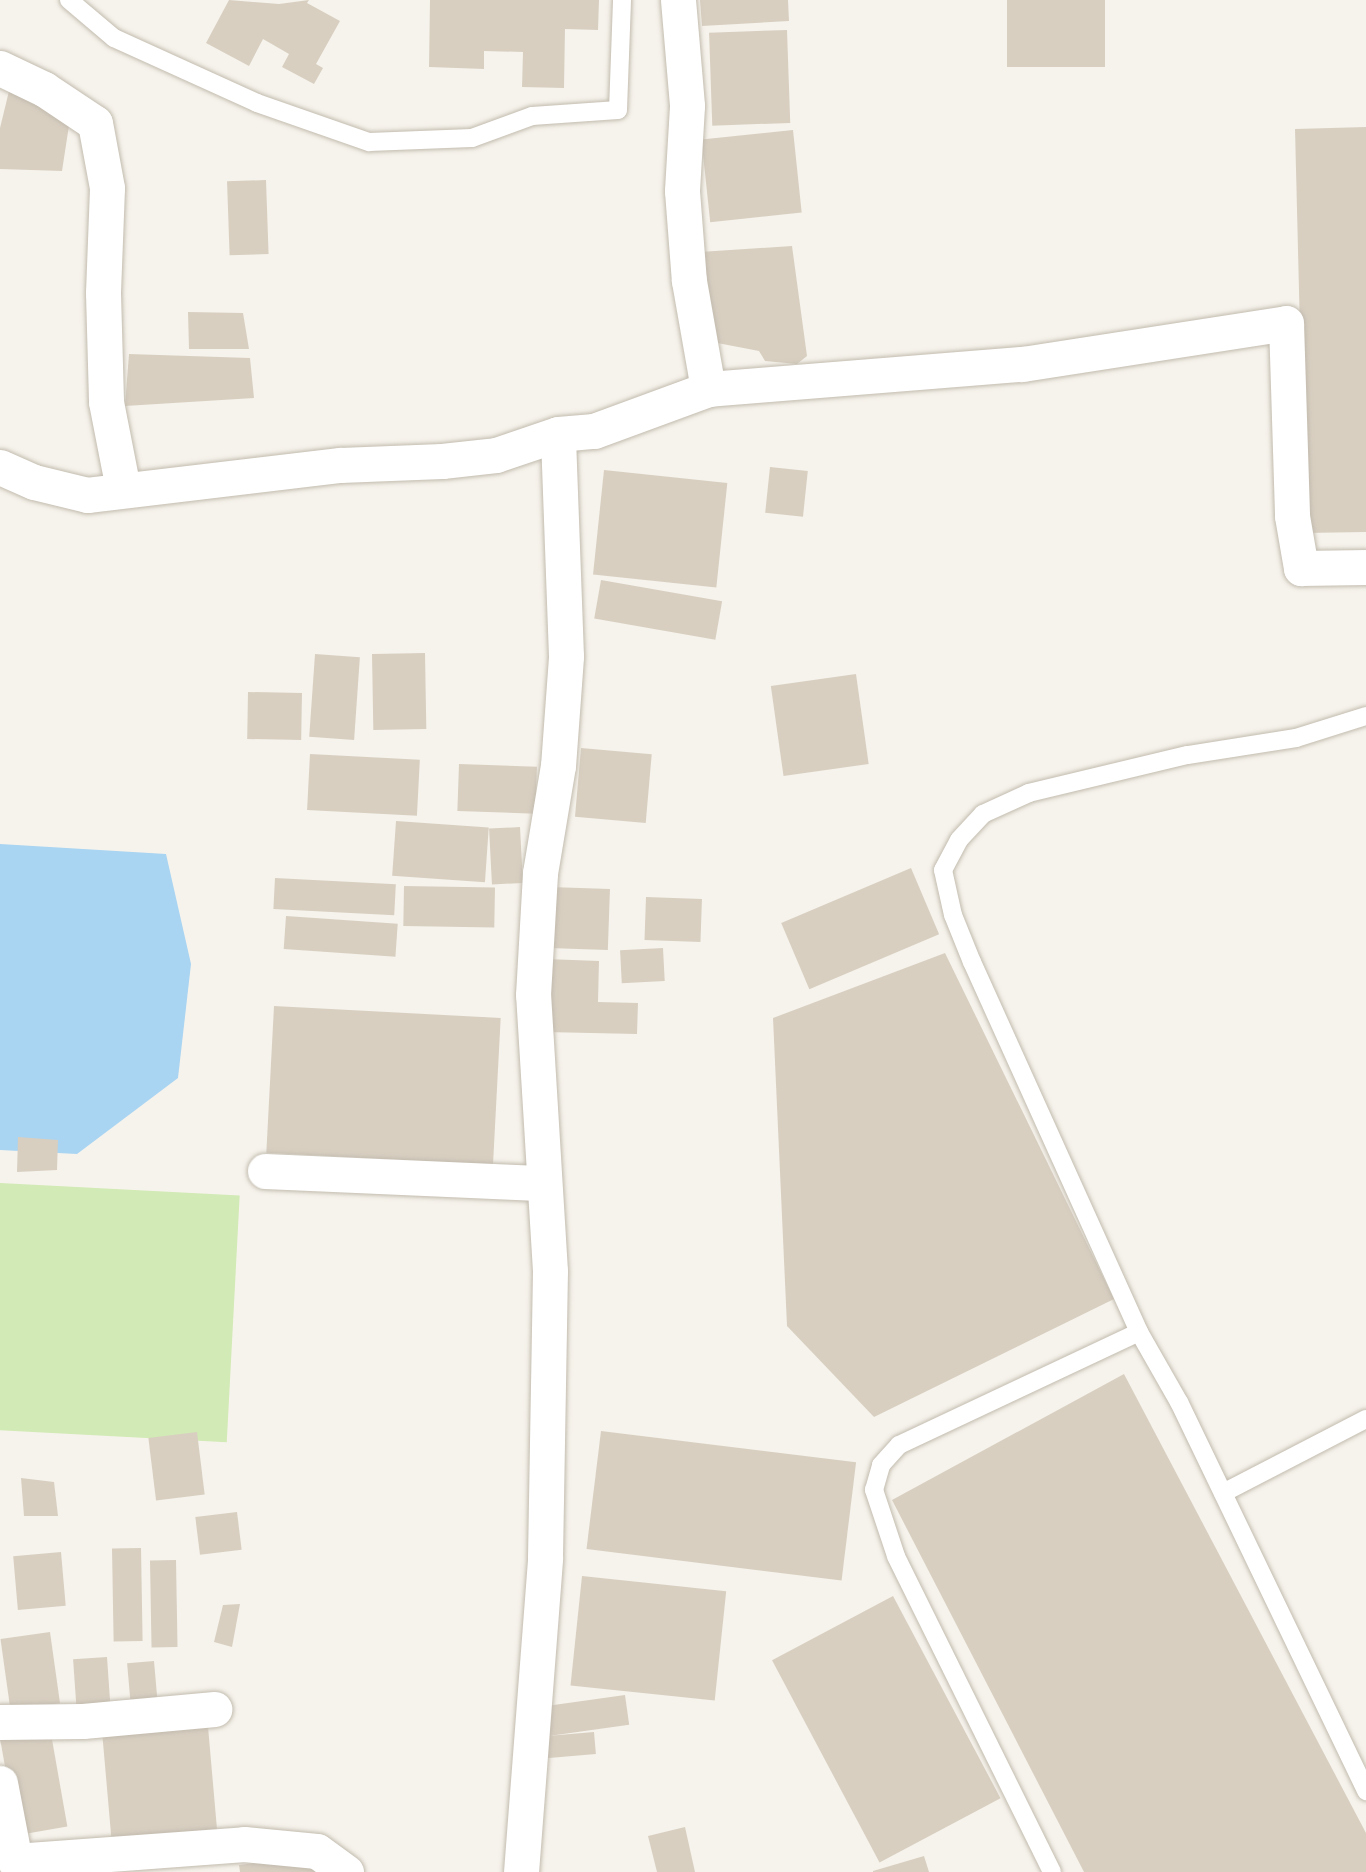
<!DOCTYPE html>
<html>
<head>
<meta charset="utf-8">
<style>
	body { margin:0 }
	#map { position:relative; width:1366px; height:1872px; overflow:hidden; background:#f6f3ec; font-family:Inter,sans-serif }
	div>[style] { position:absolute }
	.green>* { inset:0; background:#d2eab5; transform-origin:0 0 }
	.water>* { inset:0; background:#a9d4f2 }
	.building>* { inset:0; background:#d8cfc1; transform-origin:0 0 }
	.roads { filter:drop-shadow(0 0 2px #c2bbae) drop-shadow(0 0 2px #c2bbae) }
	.lane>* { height:18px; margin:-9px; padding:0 9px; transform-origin:9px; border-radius:9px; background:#fff }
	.street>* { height:35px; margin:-17.5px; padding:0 17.5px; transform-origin:17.5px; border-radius:17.5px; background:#fff }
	span { translate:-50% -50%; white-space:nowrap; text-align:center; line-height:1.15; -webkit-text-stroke:9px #fff; paint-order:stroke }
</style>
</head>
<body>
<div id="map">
	<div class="green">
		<i style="left:0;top:1183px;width:240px;height:247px;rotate:3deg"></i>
	</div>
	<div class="water">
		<i style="clip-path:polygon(0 844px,166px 854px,191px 964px,178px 1078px,77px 1154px,0 1150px)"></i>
	</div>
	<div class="building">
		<i style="clip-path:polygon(229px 0,279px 4px,309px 0,307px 3px,340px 21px,316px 64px,323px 68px,314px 84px,282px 67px,289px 54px,263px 39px,249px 66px,206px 43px)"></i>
		<i style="clip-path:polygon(430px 0,599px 0,598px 30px,565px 29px,564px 88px,522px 87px,523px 52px,484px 51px,484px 69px,429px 67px)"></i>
		<i style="clip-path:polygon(700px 0,788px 0,789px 21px,702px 26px)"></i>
		<i style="left:1007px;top:0;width:98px;height:67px"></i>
		<i style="left:787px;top:30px;width:93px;height:78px;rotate:88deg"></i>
		<i style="clip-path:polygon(10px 87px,70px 119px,62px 171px,0 169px,0 128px)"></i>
		<i style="clip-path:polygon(1366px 127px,1366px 532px,1305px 533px,1295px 129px)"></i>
		<i style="left:793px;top:130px;width:83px;height:92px;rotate:84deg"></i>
		<i style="left:266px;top:180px;width:74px;height:39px;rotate:88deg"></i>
		<i style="clip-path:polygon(792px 246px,807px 356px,797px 364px,765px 361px,759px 351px,707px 341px,700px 252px)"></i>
		<i style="clip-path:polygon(188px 312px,243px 313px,249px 349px,189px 349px)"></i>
		<i style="clip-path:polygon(129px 354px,250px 358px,254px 398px,125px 406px)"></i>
		<i style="left:770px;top:467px;width:38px;height:46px;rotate:6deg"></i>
		<i style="left:604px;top:470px;width:124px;height:105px;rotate:6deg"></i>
		<i style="left:601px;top:580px;width:123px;height:39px;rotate:10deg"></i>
		<i style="left:425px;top:653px;width:76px;height:53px;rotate:89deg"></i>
		<i style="left:315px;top:654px;width:45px;height:83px;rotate:4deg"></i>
		<i style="left:856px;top:674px;width:91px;height:86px;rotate:82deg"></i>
		<i style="left:248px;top:692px;width:54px;height:47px;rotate:1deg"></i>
		<i style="left:581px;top:748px;width:71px;height:69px;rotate:5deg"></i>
		<i style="left:310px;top:754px;width:110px;height:56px;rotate:3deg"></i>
		<i style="left:459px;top:764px;width:78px;height:47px;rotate:2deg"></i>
		<i style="left:396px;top:821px;width:93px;height:55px;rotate:4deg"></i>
		<i style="left:520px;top:827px;width:56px;height:31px;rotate:87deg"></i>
		<i style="left:911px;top:868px;width:72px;height:141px;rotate:67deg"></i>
		<i style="left:275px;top:878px;width:121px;height:31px;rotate:3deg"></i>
		<i style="left:404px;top:886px;width:91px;height:40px;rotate:1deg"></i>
		<i style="left:550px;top:887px;width:60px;height:61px;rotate:2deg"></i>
		<i style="left:646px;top:897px;width:56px;height:43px;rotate:2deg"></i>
		<i style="left:286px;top:916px;width:112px;height:33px;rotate:4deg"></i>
		<i style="left:663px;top:948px;width:33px;height:43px;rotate:87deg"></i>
		<i style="clip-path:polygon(945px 953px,1114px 1299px,874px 1417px,787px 1326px,773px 1018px)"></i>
		<i style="clip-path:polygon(546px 959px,599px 961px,598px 1002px,638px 1003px,637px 1034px,545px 1032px)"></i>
		<i style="left:274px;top:1006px;width:227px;height:147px;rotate:3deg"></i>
		<i style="clip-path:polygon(18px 1137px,58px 1140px,57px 1170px,17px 1172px)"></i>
		<i style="clip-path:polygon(1124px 1374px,1366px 1833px,1366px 1872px,1084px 1872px,892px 1500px)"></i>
		<i style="left:601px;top:1431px;width:257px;height:119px;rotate:7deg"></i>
		<i style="left:197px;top:1432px;width:63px;height:49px;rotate:83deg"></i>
		<i style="clip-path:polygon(21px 1478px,54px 1482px,58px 1516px,24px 1516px)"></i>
		<i style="left:237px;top:1512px;width:38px;height:42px;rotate:83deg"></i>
		<i style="left:141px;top:1548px;width:93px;height:29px;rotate:89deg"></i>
		<i style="left:61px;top:1552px;width:54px;height:48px;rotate:85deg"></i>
		<i style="left:176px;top:1560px;width:87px;height:26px;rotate:89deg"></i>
		<i style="left:582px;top:1576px;width:145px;height:110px;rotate:6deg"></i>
		<i style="left:893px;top:1596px;width:229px;height:137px;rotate:62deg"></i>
		<i style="clip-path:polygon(240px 1604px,232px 1647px,214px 1642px,223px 1605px)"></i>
		<i style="left:50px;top:1632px;width:72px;height:50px;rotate:82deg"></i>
		<i style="left:107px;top:1657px;width:49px;height:34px;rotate:86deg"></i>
		<i style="left:154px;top:1661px;width:46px;height:27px;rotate:85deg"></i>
		<i style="left:625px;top:1695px;width:30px;height:90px;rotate:82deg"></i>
		<i style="left:207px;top:1715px;width:125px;height:106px;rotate:85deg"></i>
		<i style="left:50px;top:1728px;width:100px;height:51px;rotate:80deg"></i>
		<i style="left:594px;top:1732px;width:22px;height:50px;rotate:85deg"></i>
		<i style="clip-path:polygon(685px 1827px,695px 1872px,657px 1872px,648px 1836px)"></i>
		<i style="clip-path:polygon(317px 1855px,319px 1872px,240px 1872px,239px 1865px)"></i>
		<i style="clip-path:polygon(924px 1856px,929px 1872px,873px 1872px,873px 1871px)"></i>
	</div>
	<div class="roads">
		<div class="lane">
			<i style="left:69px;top:0;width:59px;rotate:40.2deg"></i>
			<i style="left:114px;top:38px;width:157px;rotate:24.4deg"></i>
			<i style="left:257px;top:103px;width:119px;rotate:19.2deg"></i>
			<i style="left:369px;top:142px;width:103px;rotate:-2.2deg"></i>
			<i style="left:472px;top:138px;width:64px;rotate:-20.1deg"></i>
			<i style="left:532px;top:116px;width:86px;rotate:-4deg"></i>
			<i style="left:618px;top:110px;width:110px;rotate:-87.9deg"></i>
			<i style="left:1366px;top:716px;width:73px;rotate:162.6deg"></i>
			<i style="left:1296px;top:738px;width:110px;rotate:171.1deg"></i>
			<i style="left:1187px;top:755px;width:163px;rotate:166.5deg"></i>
			<i style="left:1029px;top:793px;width:51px;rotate:155.5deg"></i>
			<i style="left:983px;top:814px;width:35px;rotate:133deg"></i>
			<i style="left:959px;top:840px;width:34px;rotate:118deg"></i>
			<i style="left:943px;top:870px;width:46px;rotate:77.5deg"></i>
			<i style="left:953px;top:915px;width:51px;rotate:68deg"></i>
			<i style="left:972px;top:962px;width:406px;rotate:65.7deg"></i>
			<i style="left:1139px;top:1332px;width:81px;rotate:60.3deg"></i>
			<i style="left:1179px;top:1402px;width:432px;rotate:64.3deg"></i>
			<i style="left:1223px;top:1493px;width:161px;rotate:-27.4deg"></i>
			<i style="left:1052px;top:1872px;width:352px;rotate:-116.3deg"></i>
			<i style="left:896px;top:1556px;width:70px;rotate:-108.4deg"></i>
			<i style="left:874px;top:1490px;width:26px;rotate:-74deg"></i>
			<i style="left:881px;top:1465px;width:27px;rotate:-48deg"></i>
			<i style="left:899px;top:1445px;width:265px;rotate:-25.2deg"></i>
		</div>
		<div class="street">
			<i style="left:678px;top:0;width:106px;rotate:85.1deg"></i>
			<i style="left:687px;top:106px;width:85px;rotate:93.4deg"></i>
			<i style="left:682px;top:191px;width:90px;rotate:85.6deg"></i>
			<i style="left:689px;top:281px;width:110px;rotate:80deg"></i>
			<i style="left:708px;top:389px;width:315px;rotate:-4.6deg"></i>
			<i style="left:1022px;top:364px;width:267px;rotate:-8.8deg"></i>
			<i style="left:1286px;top:323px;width:193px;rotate:88.2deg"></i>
			<i style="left:1292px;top:516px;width:53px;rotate:80.2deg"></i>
			<i style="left:1301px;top:568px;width:65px;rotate:-0.9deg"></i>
			<i style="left:0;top:68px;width:49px;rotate:25.5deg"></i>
			<i style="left:44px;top:89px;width:61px;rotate:33.7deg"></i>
			<i style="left:95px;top:123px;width:66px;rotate:79.5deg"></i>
			<i style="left:107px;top:188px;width:105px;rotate:92.2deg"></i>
			<i style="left:103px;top:293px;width:109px;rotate:88.4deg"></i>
			<i style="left:106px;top:402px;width:89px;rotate:78.9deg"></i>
			<i style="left:0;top:467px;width:37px;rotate:24deg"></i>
			<i style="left:34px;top:482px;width:55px;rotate:13.8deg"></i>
			<i style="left:87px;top:495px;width:255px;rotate:-6.8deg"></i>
			<i style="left:340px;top:465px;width:102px;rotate:-2.2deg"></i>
			<i style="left:442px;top:461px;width:54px;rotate:-6.3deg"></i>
			<i style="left:496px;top:455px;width:65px;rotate:-18.7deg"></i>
			<i style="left:558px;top:434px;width:36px;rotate:-5deg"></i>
			<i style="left:594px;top:431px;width:121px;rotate:-20.2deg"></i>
			<i style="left:265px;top:1171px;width:279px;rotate:2.5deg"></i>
			<i style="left:0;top:1722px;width:83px;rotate:-0.7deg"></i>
			<i style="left:83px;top:1721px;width:132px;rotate:-5.2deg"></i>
			<i style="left:0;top:1783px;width:79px;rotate:79.1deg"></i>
			<i style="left:15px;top:1861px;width:230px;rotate:-4.2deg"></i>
			<i style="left:244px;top:1844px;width:73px;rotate:5.5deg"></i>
			<i style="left:317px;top:1851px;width:36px;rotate:36deg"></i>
			<i style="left:521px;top:1872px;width:316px;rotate:-85.6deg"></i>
			<i style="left:545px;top:1557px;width:286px;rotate:-89deg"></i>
			<i style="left:550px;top:1271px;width:277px;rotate:-93.5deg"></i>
			<i style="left:533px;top:995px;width:122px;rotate:-86.7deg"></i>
			<i style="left:540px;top:873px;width:109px;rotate:-80.5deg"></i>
			<i style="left:558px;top:766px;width:110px;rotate:-85.8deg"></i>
			<i style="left:566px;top:656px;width:222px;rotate:-92.1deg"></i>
		</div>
	</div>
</div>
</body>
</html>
